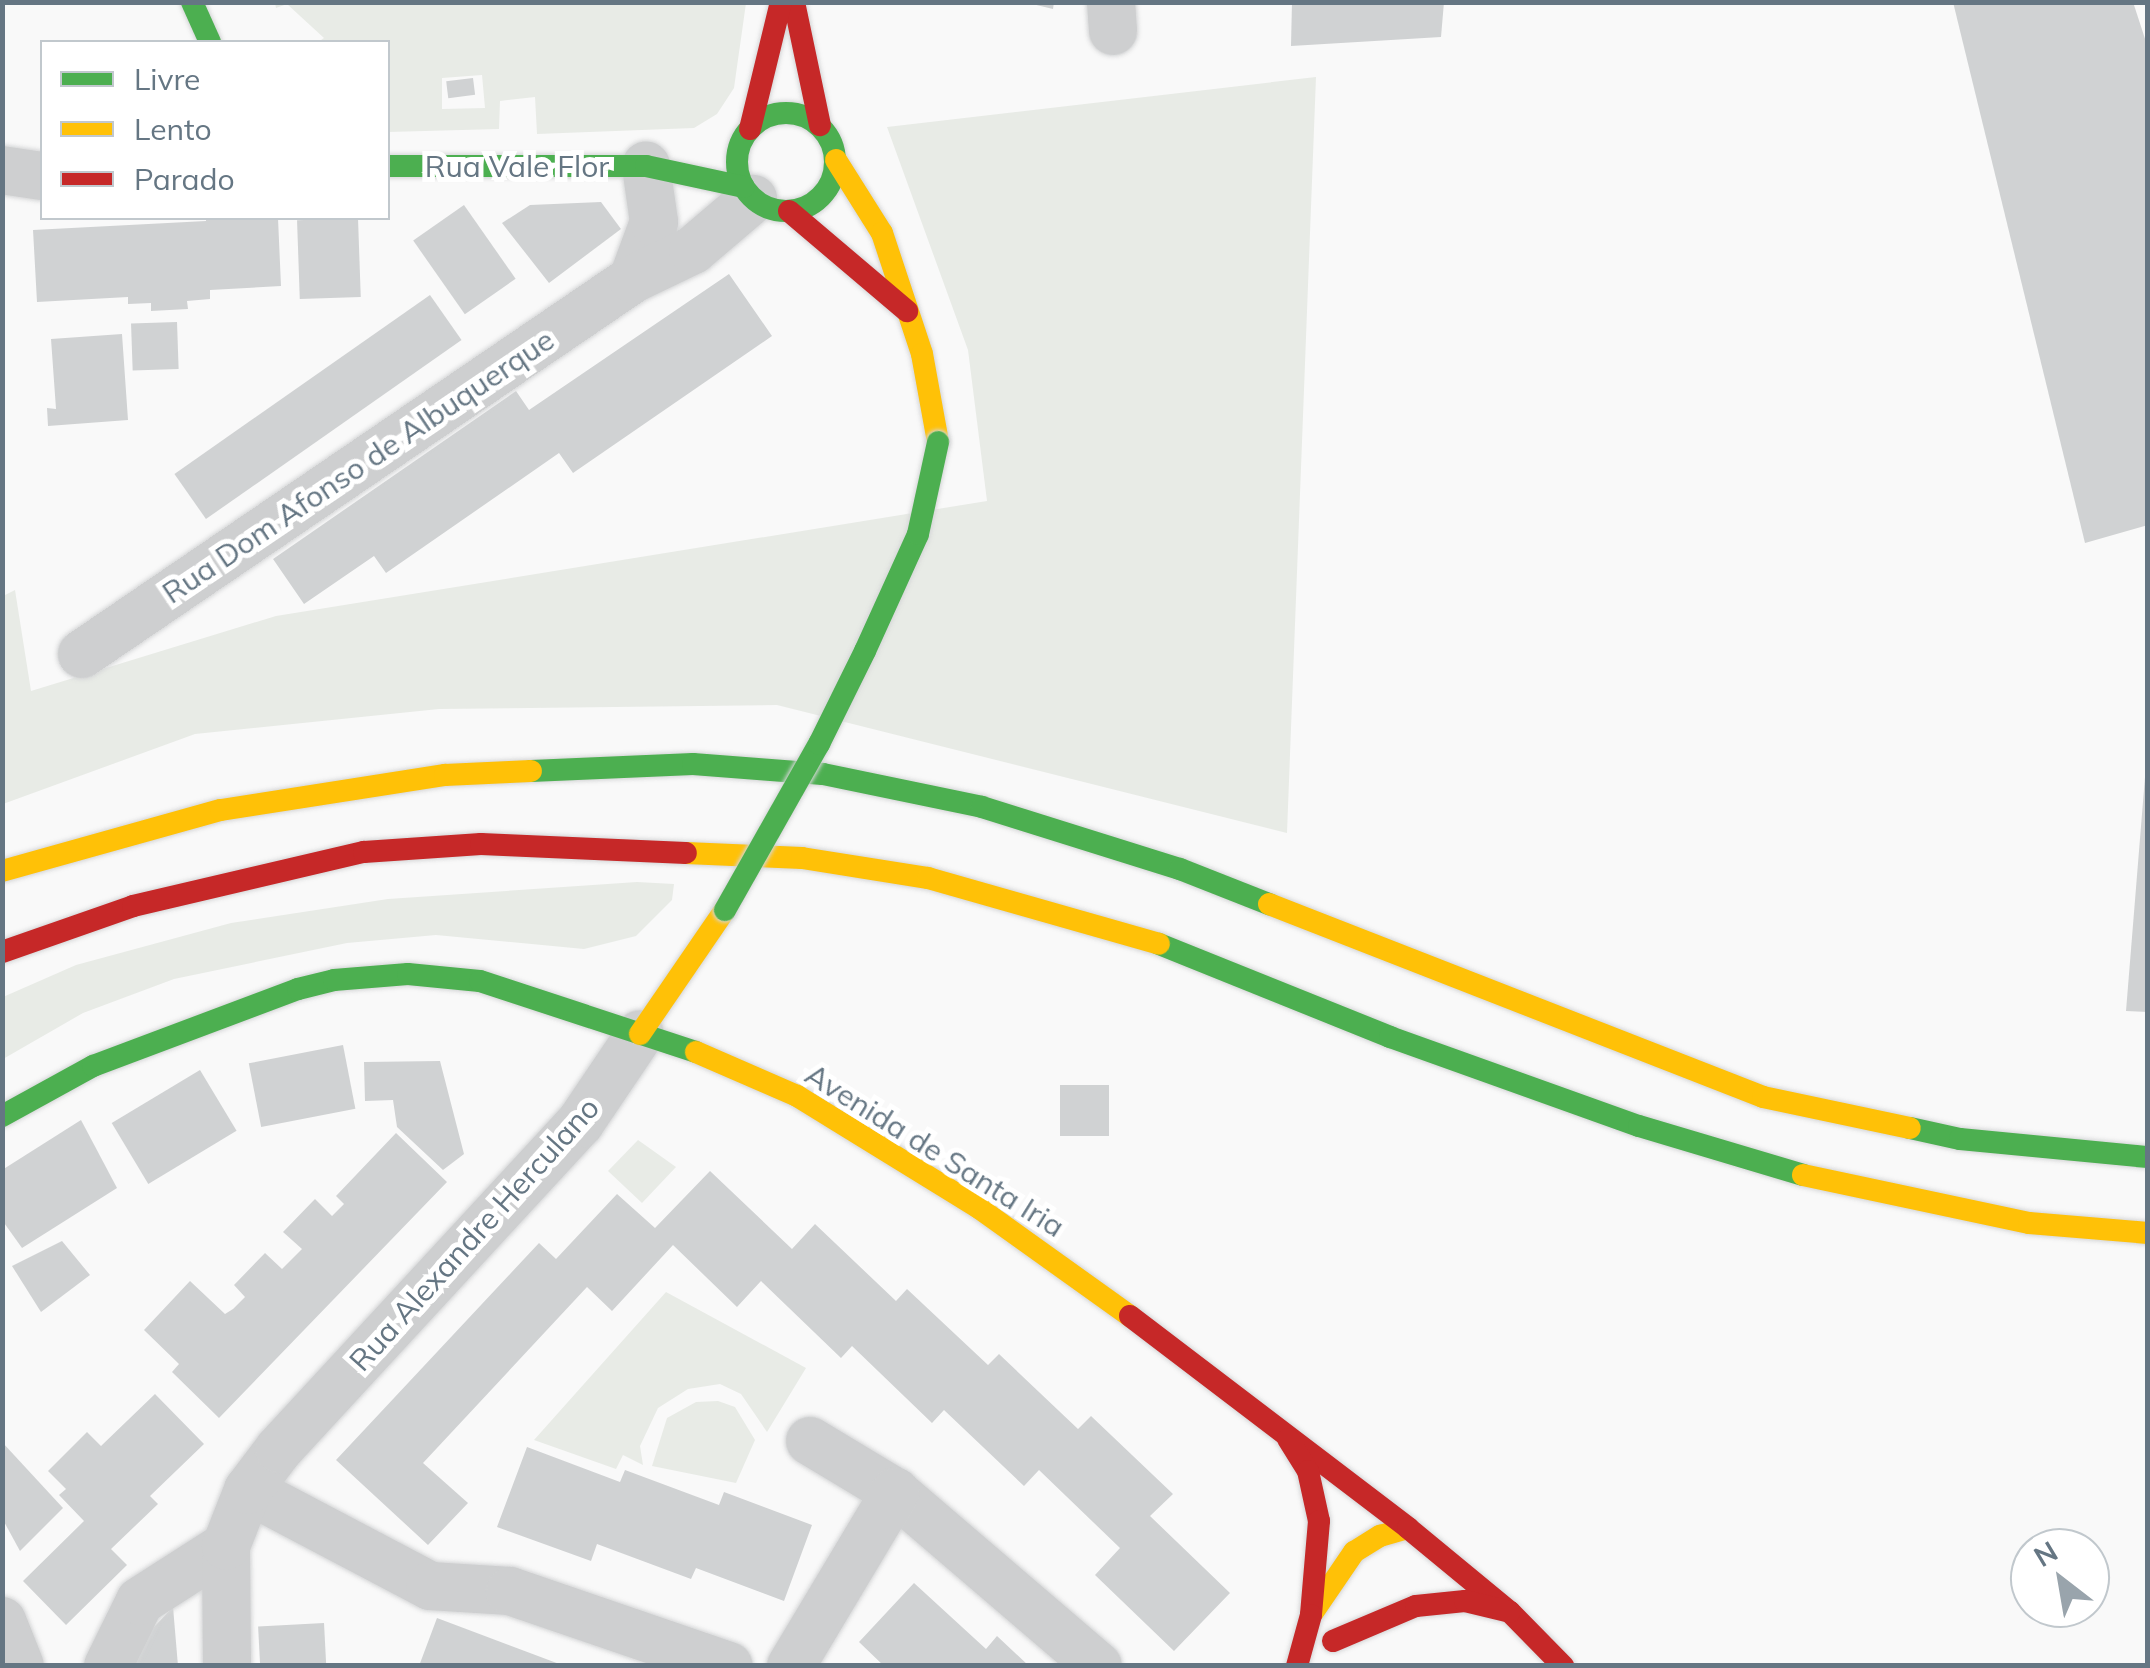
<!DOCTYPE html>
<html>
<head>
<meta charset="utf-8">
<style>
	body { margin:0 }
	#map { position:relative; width:2150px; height:1668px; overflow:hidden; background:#f9f9f9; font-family:Mulish,sans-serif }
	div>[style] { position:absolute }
	.green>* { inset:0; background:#e8ebe6 }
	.building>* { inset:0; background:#d0d2d3; transform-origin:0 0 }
	.roads { filter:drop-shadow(0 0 2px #d5d6d7) drop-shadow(0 0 2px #d5d6d7) }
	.street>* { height:48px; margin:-24px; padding:0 24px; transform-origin:24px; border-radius:24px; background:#cecfd0 }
	.fast>* { height:22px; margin:-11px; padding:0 11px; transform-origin:11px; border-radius:11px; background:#4caf50 }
	.fast>.ring { margin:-11px; padding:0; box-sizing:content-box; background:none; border:22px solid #4caf50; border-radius:50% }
	.slow>* { height:22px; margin:-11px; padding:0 11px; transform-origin:11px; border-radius:11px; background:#ffc107 }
	.jam>* { height:22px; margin:-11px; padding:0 11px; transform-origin:11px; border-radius:11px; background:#c62828 }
	.bridges { filter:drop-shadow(0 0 2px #d5d6d7) drop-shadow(0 0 2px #d5d6d7) }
	.fast-bridge>* { height:22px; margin:-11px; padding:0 11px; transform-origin:11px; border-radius:11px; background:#4caf50 }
	span { translate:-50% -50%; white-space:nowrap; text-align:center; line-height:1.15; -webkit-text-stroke:10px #fff; paint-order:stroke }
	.street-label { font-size:30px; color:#657683 }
	.frame { position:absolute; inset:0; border:5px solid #657683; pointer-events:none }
	.legend { position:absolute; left:40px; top:40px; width:350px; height:180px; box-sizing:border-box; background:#fff; border:2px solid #c1c8cd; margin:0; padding:12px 18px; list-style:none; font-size:30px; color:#657683 }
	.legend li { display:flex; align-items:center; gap:20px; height:50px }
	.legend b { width:50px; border:2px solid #c1c8cd }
	.north { position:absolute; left:2010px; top:1528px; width:100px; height:100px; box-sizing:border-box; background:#fff; border:2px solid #c1c8cd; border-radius:50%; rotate:329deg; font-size:28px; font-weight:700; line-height:40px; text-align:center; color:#657683 }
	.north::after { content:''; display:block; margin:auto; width:35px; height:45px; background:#99a4ac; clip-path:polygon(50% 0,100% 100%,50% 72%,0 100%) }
</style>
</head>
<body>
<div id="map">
	<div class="green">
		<i style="clip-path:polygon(evenodd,275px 3px,746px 3px,734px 88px,717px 114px,694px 128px,537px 134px,535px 97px,500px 101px,499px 129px,388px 132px,388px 42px,318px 42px,324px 38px,287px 4px,276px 8px,275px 3px,482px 75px,485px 108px,442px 109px,442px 78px,482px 75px)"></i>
		<i style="clip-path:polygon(1316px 77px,1287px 833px,777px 705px,439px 709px,195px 734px,3px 804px,3px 596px,15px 590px,31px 691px,276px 616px,987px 501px,968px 350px,887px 127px)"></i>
		<i style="clip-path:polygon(637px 882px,674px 884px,672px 900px,636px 936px,584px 949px,436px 935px,347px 943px,174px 979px,83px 1013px,3px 1059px,3px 997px,76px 965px,231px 923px,388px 899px)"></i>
		<i style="clip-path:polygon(638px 1140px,676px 1167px,642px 1203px,608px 1171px)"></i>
		<i style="clip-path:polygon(666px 1292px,806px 1368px,767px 1432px,741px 1394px,720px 1384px,688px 1389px,658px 1408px,640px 1446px,643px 1465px,623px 1455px,616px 1469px,534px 1440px)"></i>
		<i style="clip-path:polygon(718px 1401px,735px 1407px,755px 1440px,736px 1483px,652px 1466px,667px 1418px,696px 1402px)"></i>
	</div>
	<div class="building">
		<i style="clip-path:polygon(1024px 2px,1054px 2px,1053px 9px)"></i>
		<i style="clip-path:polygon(1292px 2px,1444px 2px,1441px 37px,1291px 46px)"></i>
		<i style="clip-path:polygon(1953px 2px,2133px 2px,2148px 48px,2148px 525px,2085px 543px)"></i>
		<i style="left:473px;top:78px;width:17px;height:27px;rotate:83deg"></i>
		<i style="clip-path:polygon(601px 202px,621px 229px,549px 283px,502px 223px,530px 205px)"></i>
		<i style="left:464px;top:205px;width:90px;height:62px;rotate:55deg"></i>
		<i style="clip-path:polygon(206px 218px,278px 218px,281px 286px,210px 290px,210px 299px,187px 301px,188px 309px,151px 311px,151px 303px,128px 304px,128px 297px,37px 302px,33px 230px,206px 221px)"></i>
		<i style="left:358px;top:218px;width:79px;height:61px;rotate:88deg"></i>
		<i style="clip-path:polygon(729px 274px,772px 336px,573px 473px,559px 453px,386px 573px,374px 556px,304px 604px,273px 559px,516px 391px,529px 410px)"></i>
		<i style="left:430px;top:295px;width:55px;height:312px;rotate:55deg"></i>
		<i style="left:177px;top:322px;width:47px;height:46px;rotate:88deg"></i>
		<i style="clip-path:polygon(122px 334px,128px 420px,48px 426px,47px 408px,56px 409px,51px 339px)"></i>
		<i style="clip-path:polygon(2145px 777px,2148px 777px,2148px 1012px,2126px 1011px)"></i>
		<i style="left:343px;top:1045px;width:65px;height:96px;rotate:79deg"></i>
		<i style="clip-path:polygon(440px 1061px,464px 1154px,443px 1170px,397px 1127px,393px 1100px,365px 1101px,364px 1062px)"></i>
		<i style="left:200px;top:1070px;width:71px;height:103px;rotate:59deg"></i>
		<i style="left:1060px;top:1085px;width:49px;height:51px"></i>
		<i style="clip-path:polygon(81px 1120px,117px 1188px,22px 1248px,2px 1220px,2px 1170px)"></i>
		<i style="clip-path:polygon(396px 1133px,447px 1182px,219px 1418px,172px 1372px,179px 1364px,144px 1330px,190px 1281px,225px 1314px,233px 1309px,245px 1297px,234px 1285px,265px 1253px,282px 1269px,302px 1249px,283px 1232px,315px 1199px,332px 1216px,344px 1204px,336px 1196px)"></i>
		<i style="clip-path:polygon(710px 1171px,792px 1249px,815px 1224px,896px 1301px,907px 1289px,988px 1365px,999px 1354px,1078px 1429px,1091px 1416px,1173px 1494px,1150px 1516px,1230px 1593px,1174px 1651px,1095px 1575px,1120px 1548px,1039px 1470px,1024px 1486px,944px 1410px,932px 1423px,852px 1346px,841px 1358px,761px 1281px,737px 1307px,673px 1245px,612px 1311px,587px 1287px,423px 1463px,468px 1503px,428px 1545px,336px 1460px,539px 1243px,556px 1259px,617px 1194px,655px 1228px)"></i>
		<i style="clip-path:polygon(62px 1241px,90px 1275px,41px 1312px,12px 1266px)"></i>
		<i style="clip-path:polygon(155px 1394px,204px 1444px,150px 1496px,158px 1504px,111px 1549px,127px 1565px,66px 1625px,23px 1581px,84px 1521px,59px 1495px,66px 1489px,48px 1471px,87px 1432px,101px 1446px)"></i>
		<i style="clip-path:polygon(2px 1442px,63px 1508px,20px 1551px,2px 1518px)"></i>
		<i style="clip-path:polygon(527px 1447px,620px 1482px,625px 1470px,719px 1505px,724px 1492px,812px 1525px,784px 1601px,696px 1568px,691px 1579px,597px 1544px,591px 1561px,497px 1527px)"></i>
		<i style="clip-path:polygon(914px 1583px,986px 1649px,997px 1636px,1029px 1666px,884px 1666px,859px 1642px)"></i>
		<i style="clip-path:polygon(173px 1607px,178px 1666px,117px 1666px)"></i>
		<i style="clip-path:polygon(437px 1618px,562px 1665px,561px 1666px,419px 1666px)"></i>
		<i style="left:324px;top:1623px;width:43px;height:66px;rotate:87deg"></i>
	</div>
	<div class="roads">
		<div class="street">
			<i style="left:1111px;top:2px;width:29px;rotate:86deg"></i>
			<i style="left:2px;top:170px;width:40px;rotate:8.5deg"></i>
			<i style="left:633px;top:279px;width:61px;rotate:-69.8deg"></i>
			<i style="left:654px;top:222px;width:57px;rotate:-98.1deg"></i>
			<i style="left:82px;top:654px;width:667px;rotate:-34.24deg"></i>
			<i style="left:633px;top:279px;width:67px;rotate:-25.8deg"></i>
			<i style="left:693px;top:250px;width:79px;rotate:-40.4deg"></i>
			<i style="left:810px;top:1441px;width:99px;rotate:31deg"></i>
			<i style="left:895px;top:1492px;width:267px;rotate:40.6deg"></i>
			<i style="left:248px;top:1490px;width:206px;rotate:27.8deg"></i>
			<i style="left:430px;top:1586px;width:80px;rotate:3.6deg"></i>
			<i style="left:510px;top:1591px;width:231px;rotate:18.9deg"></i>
			<i style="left:2px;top:1621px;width:48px;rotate:68.2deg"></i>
			<i style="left:108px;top:1666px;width:72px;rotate:-63.8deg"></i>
			<i style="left:140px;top:1601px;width:102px;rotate:-32.6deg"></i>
			<i style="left:227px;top:1666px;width:120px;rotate:-90.5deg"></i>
			<i style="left:226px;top:1546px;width:60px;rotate:-68.6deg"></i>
			<i style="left:248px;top:1490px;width:51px;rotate:-52.9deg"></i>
			<i style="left:279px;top:1449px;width:444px;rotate:-47.3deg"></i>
			<i style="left:580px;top:1123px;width:107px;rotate:-56deg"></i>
			<i style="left:791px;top:1666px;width:203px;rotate:-59.1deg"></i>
		</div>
		<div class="fast">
			<i style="left:192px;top:2px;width:44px;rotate:65.8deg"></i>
			<i class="ring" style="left:737px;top:113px;width:76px;height:76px"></i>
			<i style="left:388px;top:166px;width:258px"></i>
			<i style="left:646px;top:166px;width:100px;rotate:12.1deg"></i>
			<i style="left:531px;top:771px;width:162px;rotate:-2.5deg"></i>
			<i style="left:693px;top:764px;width:130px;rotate:4.4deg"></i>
			<i style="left:823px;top:774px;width:162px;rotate:11.7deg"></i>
			<i style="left:982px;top:807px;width:207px;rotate:17.4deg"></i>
			<i style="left:1180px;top:869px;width:96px;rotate:21.5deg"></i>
			<i style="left:1159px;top:944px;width:249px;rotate:21.9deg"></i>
			<i style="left:1390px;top:1037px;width:264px;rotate:19.7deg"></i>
			<i style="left:1639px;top:1126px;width:171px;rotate:16.6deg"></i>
			<i style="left:2px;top:1116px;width:104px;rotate:-28.8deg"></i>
			<i style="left:93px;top:1066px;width:219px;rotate:-20.6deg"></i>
			<i style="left:298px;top:989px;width:37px;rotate:-14deg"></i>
			<i style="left:334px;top:980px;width:74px;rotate:-4.6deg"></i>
			<i style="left:408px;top:974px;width:72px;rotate:5.6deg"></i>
			<i style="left:480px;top:981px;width:227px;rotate:18.2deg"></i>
			<i style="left:1910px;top:1128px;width:51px;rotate:12.4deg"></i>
			<i style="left:1960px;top:1139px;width:189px;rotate:5.5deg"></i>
		</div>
		<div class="slow">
			<i style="left:836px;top:160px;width:86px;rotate:57.8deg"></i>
			<i style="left:882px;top:233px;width:127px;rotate:71.7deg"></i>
			<i style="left:922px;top:354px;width:89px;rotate:79.7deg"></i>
			<i style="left:686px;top:853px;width:116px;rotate:2.5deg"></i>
			<i style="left:802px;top:858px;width:128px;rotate:9deg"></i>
			<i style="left:928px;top:878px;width:240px;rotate:15.9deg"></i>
			<i style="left:2px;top:871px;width:227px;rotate:-15.6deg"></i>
			<i style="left:221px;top:810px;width:227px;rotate:-8.9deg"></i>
			<i style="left:445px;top:775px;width:86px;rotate:-2.7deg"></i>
			<i style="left:1269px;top:904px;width:530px;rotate:21.34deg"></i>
			<i style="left:1763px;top:1097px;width:150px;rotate:11.9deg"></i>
			<i style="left:640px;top:1034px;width:150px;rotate:-55.6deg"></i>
			<i style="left:696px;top:1052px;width:110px;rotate:23.5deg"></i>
			<i style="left:797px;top:1096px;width:214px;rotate:31.6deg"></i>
			<i style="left:979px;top:1208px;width:186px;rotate:35.6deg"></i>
			<i style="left:1803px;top:1175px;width:231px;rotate:12deg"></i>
			<i style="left:2029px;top:1223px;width:119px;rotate:4.8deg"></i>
			<i style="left:1313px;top:1612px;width:73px;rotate:-55.7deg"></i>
			<i style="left:1354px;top:1552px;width:31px;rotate:-32deg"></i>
			<i style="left:1380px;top:1536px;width:29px;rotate:-16deg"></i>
		</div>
		<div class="jam">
			<i style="left:794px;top:2px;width:126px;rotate:78.1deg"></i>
			<i style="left:750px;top:129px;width:131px;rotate:-76.3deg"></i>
			<i style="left:789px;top:211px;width:155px;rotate:40.3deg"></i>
			<i style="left:2px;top:952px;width:139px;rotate:-19.3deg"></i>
			<i style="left:133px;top:906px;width:237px;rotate:-13.2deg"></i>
			<i style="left:364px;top:852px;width:117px;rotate:-3.9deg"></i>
			<i style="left:481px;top:844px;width:205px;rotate:2.5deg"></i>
			<i style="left:1130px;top:1316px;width:350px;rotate:37.3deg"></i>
			<i style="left:1408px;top:1528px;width:132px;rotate:39.5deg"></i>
			<i style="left:1510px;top:1612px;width:76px;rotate:45.5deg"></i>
			<i style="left:1288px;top:1439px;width:38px;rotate:58deg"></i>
			<i style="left:1308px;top:1471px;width:51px;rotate:77.6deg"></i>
			<i style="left:1319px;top:1521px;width:94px;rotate:94.9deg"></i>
			<i style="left:1311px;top:1615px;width:53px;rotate:105.4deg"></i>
			<i style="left:1333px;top:1641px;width:90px;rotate:-22.9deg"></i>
			<i style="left:1416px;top:1606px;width:49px;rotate:-5.8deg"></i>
			<i style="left:1465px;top:1601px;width:46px;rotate:13.7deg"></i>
		</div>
	</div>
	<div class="bridges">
		<div class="fast-bridge">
			<i style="left:725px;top:910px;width:191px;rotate:-60.5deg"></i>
			<i style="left:819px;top:744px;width:104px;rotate:-63.7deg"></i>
			<i style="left:865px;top:651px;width:128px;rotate:-65.6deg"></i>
			<i style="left:918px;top:534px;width:94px;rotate:-77.7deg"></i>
		</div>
	</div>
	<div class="street-label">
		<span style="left:517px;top:166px">Rua Vale Flor</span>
		<span style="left:358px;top:466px;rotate:-34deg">Rua Dom Afonso de Albuquerque</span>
		<span style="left:935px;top:1150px;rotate:32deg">Avenida de Santa Iria</span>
		<span style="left:474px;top:1234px;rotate:-48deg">Rua Alexandre Herculano</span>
	</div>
	<div class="frame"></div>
	<ul class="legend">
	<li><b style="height:12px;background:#4caf50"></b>Livre</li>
	<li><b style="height:12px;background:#ffc107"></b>Lento</li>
	<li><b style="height:12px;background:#c62828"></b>Parado</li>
	</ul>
	<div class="north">N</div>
</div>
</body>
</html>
